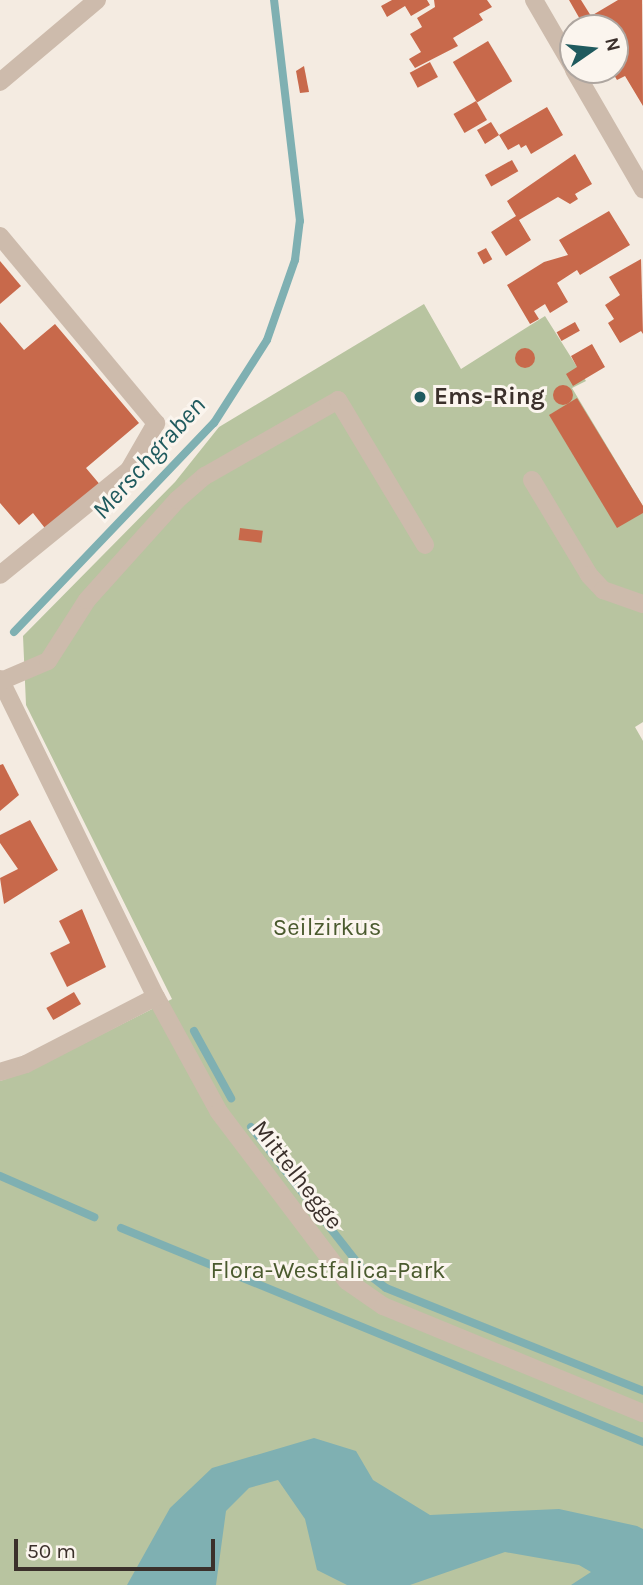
<!DOCTYPE html>
<html>
<head>
<meta charset="utf-8">
<style>
	body { margin:0 }
	#map { position:relative; width:643px; height:1585px; overflow:hidden; background:#f4ebe1; font-family:Karla,sans-serif }
	div>[style] { position:absolute }
	.green>* { inset:0; background:#b8c4a0 }
	.water>* { inset:0; background:#7fb0b2 }
	.stream>* { height:8px; margin:-4px; padding:0 4px; transform-origin:4px; border-radius:4px; background:#7fb0b2 }
	.building>* { inset:0; background:#c8694b; transform-origin:0 0 }
	.round { border-radius:50% }
	.minor>* { height:18px; margin:-9px; padding:0 9px; transform-origin:9px; border-radius:9px; background:#cdbbac }
	.dots>* { width:19px; height:19px; translate:-50% -50%; box-sizing:border-box; border:4px solid #fbf5ee; border-radius:50% }
	span { translate:-50% -50%; white-space:nowrap; text-align:center; line-height:1.15; -webkit-text-stroke:6px #fbf5ee; paint-order:stroke }
	.poi-label { font-size:24px; color:#3b302b; font-weight:700 }
	.left { translate:0 -50%; text-align:left }
	.park-label { font-size:24px; color:#4a5a2e }
	.street-label { font-size:24px; color:#3b302b }
	.water-label { font-size:26px; color:#1f5a5e; font-style:italic }
	.north { position:absolute; left:559px; top:14px; width:70px; height:70px; box-sizing:border-box; background:#fbf5ee; border:2px solid #aea6a0; border-radius:50%; rotate:76deg; font-size:19px; font-weight:700; line-height:28px; text-align:center; color:#3b302b }
	.north::after { content:''; display:block; margin:auto; width:24px; height:32px; background:#1f5a5e; clip-path:polygon(50% 0,100% 100%,50% 72%,0 100%) }
	.scale { position:absolute; left:14px; top:1539px; width:201px; height:32px; box-sizing:border-box; border:4px solid #3b302b; border-top:0; padding-left:9px; font-size:21px; line-height:24px; white-space:nowrap; color:#3b302b; -webkit-text-stroke:5px #fbf5ee; paint-order:stroke }
</style>
</head>
<body>
<div id="map">
	<div class="green">
		<i style="clip-path:polygon(424px 304px,461px 369px,545px 316px,586px 381px,572px 388px,643px 506px,643px 722px,635px 727px,643px 741px,643px 1585px,0 1585px,0 1081px,29px 1071px,172px 999px,26px 705px,23px 636px,175px 482px,219px 427px)"></i>
	</div>
	<div class="water">
		<i style="clip-path:polygon(314px 1438px,356px 1451px,373px 1480px,430px 1515px,559px 1509px,637px 1526px,643px 1529px,643px 1585px,571px 1585px,591px 1572px,579px 1565px,505px 1552px,410px 1585px,347px 1585px,317px 1570px,305px 1519px,278px 1480px,249px 1488px,226px 1511px,216px 1585px,127px 1585px,170px 1508px,212px 1468px)"></i>
	</div>
	<div class="stream">
		<i style="left:14px;top:632px;width:289px;rotate:-46.3deg"></i>
		<i style="left:214px;top:423px;width:98px;rotate:-57.4deg"></i>
		<i style="left:267px;top:340px;width:85px;rotate:-70.7deg"></i>
		<i style="left:295px;top:260px;width:39px;rotate:-83deg"></i>
		<i style="left:300px;top:221px;width:223px;rotate:-96.7deg"></i>
		<i style="left:194px;top:1031px;width:77px;rotate:61.1deg"></i>
		<i style="left:251px;top:1127px;width:182px;rotate:51.9deg"></i>
		<i style="left:363px;top:1270px;width:29px;rotate:38deg"></i>
		<i style="left:386px;top:1288px;width:277px;rotate:21.8deg"></i>
		<i style="left:0;top:1176px;width:103px;rotate:23.6deg"></i>
		<i style="left:121px;top:1228px;width:564px;rotate:22.29deg"></i>
	</div>
	<div class="building">
		<i style="clip-path:polygon(392px 0,427px 0,430px 5px,411px 16px,405px 6px,387px 17px,381px 6px)"></i>
		<i style="clip-path:polygon(434px 0,487px 0,492px 7px,479px 14px,483px 20px,453px 38px,458px 46px,415px 68px,409px 59px,421px 52px,410px 34px,422px 27px,417px 18px,435px 7px)"></i>
		<i style="clip-path:polygon(569px 0,581px 0,591px 16px,618px 0,642px 0,643px 106px,625px 76px,617px 80px,611px 70px,615px 70px,615px 28px,585px 28px)"></i>
		<i style="left:488px;top:41px;width:47px;height:41px;rotate:59deg"></i>
		<i style="left:430px;top:62px;width:17px;height:23px;rotate:62deg"></i>
		<i style="clip-path:polygon(304px 66px,309px 92px,300px 93px,296px 71px)"></i>
		<i style="left:476px;top:101px;width:22px;height:26px;rotate:60deg"></i>
		<i style="clip-path:polygon(547px 107px,563px 135px,531px 154px,526px 145px,521px 148px,519px 144px,508px 150px,499px 135px,485px 144px,477px 130px,491px 122px,499px 135px)"></i>
		<i style="clip-path:polygon(575px 154px,592px 184px,575px 194px,578px 199px,570px 204px,558px 197px,519px 220px,531px 240px,506px 256px,491px 232px,516px 216px,507px 201px)"></i>
		<i style="left:512px;top:160px;width:13px;height:31px;rotate:61deg"></i>
		<i style="clip-path:polygon(609px 211px,630px 245px,580px 275px,577px 270px,557px 283px,568px 302px,550px 313px,545px 304px,534px 311px,539px 319px,530px 324px,507px 285px,544px 262px,568px 255px,559px 240px)"></i>
		<i style="left:486px;top:248px;width:13px;height:10px;rotate:61deg"></i>
		<i style="clip-path:polygon(641px 259px,643px 334px,641px 331px,620px 343px,608px 323px,614px 319px,605px 305px,620px 295px,609px 277px)"></i>
		<i style="clip-path:polygon(0 261px,21px 286px,0 304px)"></i>
		<i style="clip-path:polygon(0 322px,24px 350px,55px 324px,139px 423px,86px 468px,102px 487px,48px 532px,33px 513px,19px 525px,0 503px)"></i>
		<i style="left:575px;top:322px;width:10px;height:21px;rotate:61deg"></i>
		<i style="clip-path:polygon(592px 344px,605px 367px,573px 386px,566px 374px,577px 367px,571px 356px)"></i>
		<i class="round" style="left:515px;top:348px;width:20px;height:20px"></i>
		<i class="round" style="left:553px;top:385px;width:20px;height:20px"></i>
		<i style="clip-path:polygon(577px 398px,643px 506px,643px 513px,617px 528px,549px 415px)"></i>
		<i style="left:240px;top:528px;width:23px;height:12px;rotate:7deg"></i>
		<i style="clip-path:polygon(3px 764px,19px 795px,0 811px,0 765px)"></i>
		<i style="clip-path:polygon(30px 820px,58px 870px,4px 904px,0 878px,18px 869px,0 843px,0 835px)"></i>
		<i style="clip-path:polygon(82px 909px,106px 967px,67px 987px,50px 953px,70px 943px,59px 921px)"></i>
		<i style="left:74px;top:992px;width:14px;height:32px;rotate:60deg"></i>
	</div>
	<div class="minor">
		<i style="left:534px;top:0;width:78px;rotate:59.8deg"></i>
		<i style="left:574px;top:70px;width:138px;rotate:59.9deg"></i>
		<i style="left:0;top:82px;width:127px;rotate:-40.2deg"></i>
		<i style="left:0;top:236px;width:244px;rotate:50.2deg"></i>
		<i style="left:156px;top:423px;width:54px;rotate:119.9deg"></i>
		<i style="left:129px;top:470px;width:166px;rotate:140.9deg"></i>
		<i style="left:532px;top:480px;width:111px;rotate:59deg"></i>
		<i style="left:589px;top:575px;width:21px;rotate:47deg"></i>
		<i style="left:603px;top:590px;width:42px;rotate:19.3deg"></i>
		<i style="left:0;top:679px;width:354px;rotate:63.9deg"></i>
		<i style="left:156px;top:997px;width:131px;rotate:61.3deg"></i>
		<i style="left:219px;top:1112px;width:212px;rotate:52.9deg"></i>
		<i style="left:347px;top:1281px;width:44px;rotate:34.8deg"></i>
		<i style="left:383px;top:1306px;width:281px;rotate:22.4deg"></i>
		<i style="left:1px;top:681px;width:51px;rotate:-23.1deg"></i>
		<i style="left:48px;top:661px;width:72px;rotate:-57.4deg"></i>
		<i style="left:87px;top:600px;width:135px;rotate:-48deg"></i>
		<i style="left:177px;top:500px;width:37px;rotate:-41deg"></i>
		<i style="left:205px;top:476px;width:153px;rotate:-29.7deg"></i>
		<i style="left:338px;top:400px;width:169px;rotate:59deg"></i>
		<i style="left:0;top:1072px;width:27px;rotate:-17deg"></i>
		<i style="left:26px;top:1064px;width:146px;rotate:-27.3deg"></i>
	</div>
	<div class="dots">
		<i style="left:420px;top:397px;background:#1f5a5e"></i>
	</div>
	<div class="poi-label">
		<span class="left" style="left:434px;top:397px">Ems-Ring</span>
	</div>
	<div class="park-label">
		<span style="left:327px;top:928px">Seilzirkus</span>
		<span style="left:328px;top:1271px">Flora-Westfalica-Park</span>
	</div>
	<div class="street-label">
		<span style="left:297px;top:1175px;rotate:52deg">Mittelhegge</span>
	</div>
	<div class="water-label">
		<span style="left:149px;top:458px;rotate:-48deg">Merschgraben</span>
	</div>
	<div class="north">N</div>
	<div class="scale">50 m</div>
</div>
</body>
</html>
